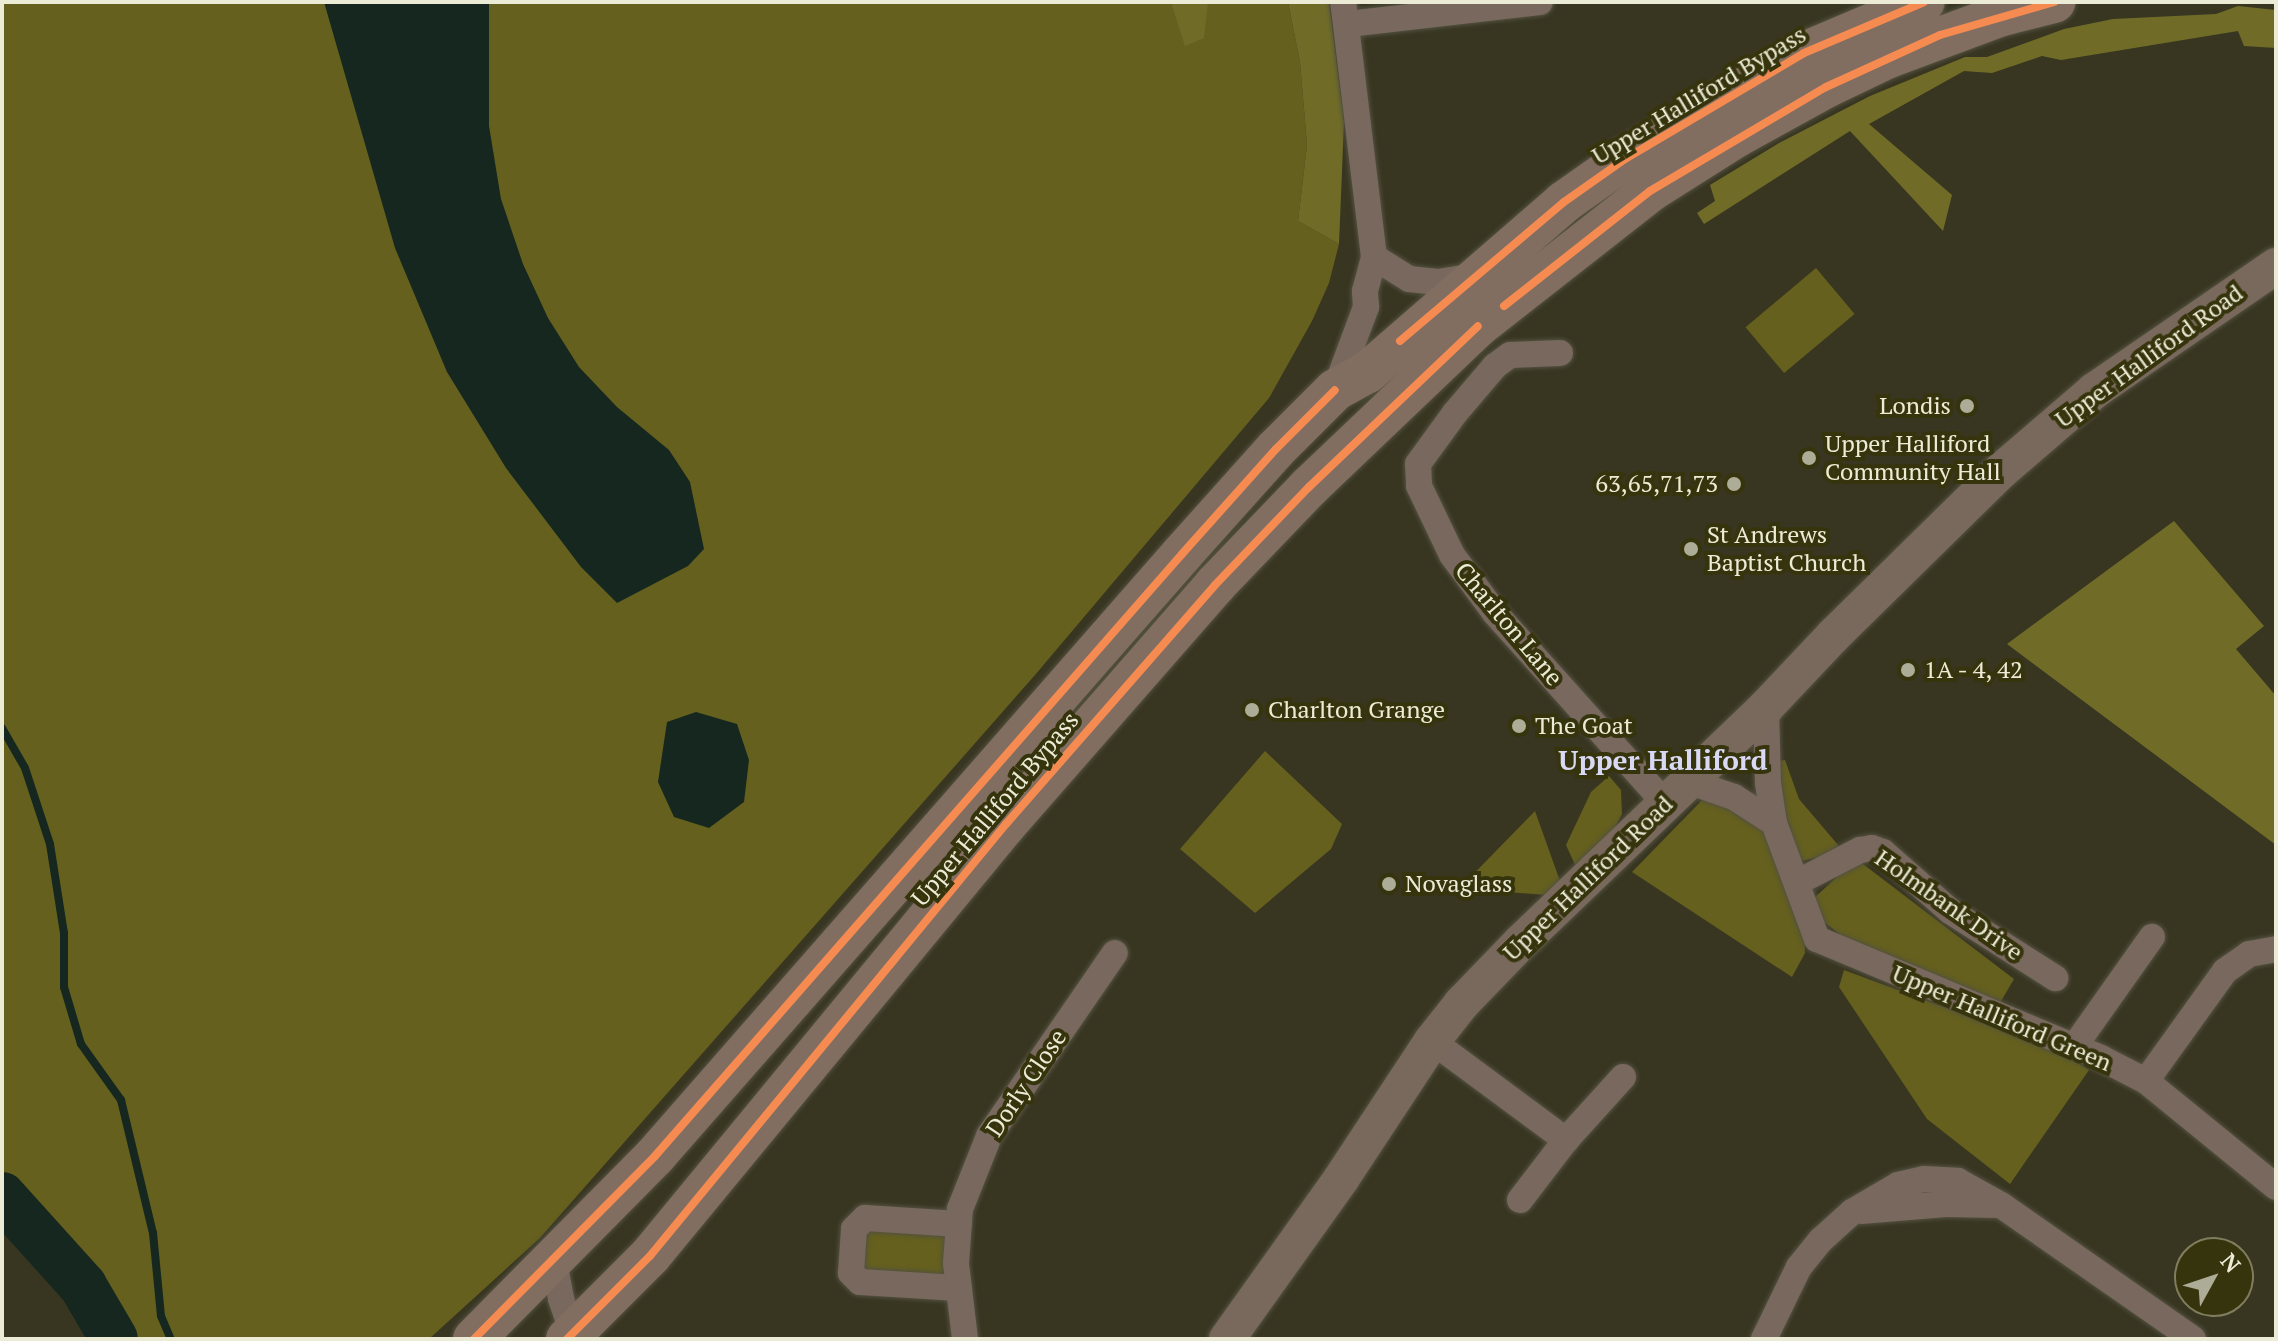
<!DOCTYPE html>
<html>
<head>
<meta charset="utf-8">
<style>
	body { margin:0 }
	#map { position:relative; width:2278px; height:1341px; overflow:hidden; background:#383621; font-family:"PT Serif",serif }
	div>[style] { position:absolute }
	.green>* { inset:0; background:#65601e; transform-origin:0 0 }
	.forest>* { inset:0; background:#706c28 }
	.water>* { inset:0; background:#15271e }
	.stream>* { height:8px; margin:-4px; padding:0 4px; transform-origin:4px; border-radius:4px; background:#15271e }
	.river>* { height:48px; margin:-24px; padding:0 24px; transform-origin:24px; border-radius:24px; background:#15271e }
	.roads { filter:drop-shadow(0 0 2px #535140) drop-shadow(0 0 2px #535140) }
	.street>* { height:26px; margin:-13px; padding:0 13px; transform-origin:13px; border-radius:13px; background:#78685e }
	.secondary>* { height:36px; margin:-18px; padding:0 18px; transform-origin:18px; border-radius:18px; background:#79695c }
	.primary>* { height:42px; margin:-21px; padding:0 21px; transform-origin:21px; border-radius:21px; background:#816e61 }
	.cycleway>* { height:8px; margin:-4px; padding:0 4px; transform-origin:4px; border-radius:4px; background:#f68b52 }
	.dots>* { width:22px; height:22px; translate:-50% -50%; box-sizing:border-box; border:4px solid #36340c; border-radius:50% }
	span { translate:-50% -50%; white-space:nowrap; text-align:center; line-height:1.15; -webkit-text-stroke:8px #36340c; paint-order:stroke }
	.street-label { font-size:24px; color:#ecebd6 }
	.poi-label { font-size:24px; color:#ecebd6 }
	.right { translate:-100% -50%; text-align:right }
	.left { translate:0 -50%; text-align:left }
	.quarter-label { font-size:28px; color:#d9d9f6; font-weight:700 }
	.frame { position:absolute; inset:0; border:4px solid #ecebd6; pointer-events:none }
	.north { position:absolute; left:2174px; top:1237px; width:80px; height:80px; box-sizing:border-box; background:#36340c; border:2px solid #7f7d5d; border-radius:50%; rotate:50deg; font-size:22px; font-weight:700; line-height:32px; text-align:center; color:#ecebd6 }
	.north::after { content:''; display:block; margin:auto; width:28px; height:36px; background:#adac97; clip-path:polygon(50% 0,100% 100%,50% 72%,0 100%) }
</style>
</head>
<body>
<div id="map">
	<div class="green">
		<i style="clip-path:polygon(2px 2px,1288px 2px,1300px 62px,1307px 145px,1298px 221px,1339px 244px,1329px 283px,1312px 321px,1269px 398px,1035px 675px,540px 1238px,429px 1339px,114px 1339px,82px 1286px,2px 1196px)"></i>
		<i style="left:1816px;top:268px;width:60px;height:92px;rotate:50deg"></i>
		<i style="clip-path:polygon(1265px 751px,1342px 824px,1331px 849px,1255px 913px,1180px 849px)"></i>
		<i style="clip-path:polygon(1785px 760px,1799px 799px,1844px 852px,1801px 861px,1792px 852px,1774px 761px)"></i>
		<i style="clip-path:polygon(1609px 776px,1621px 790px,1622px 814px,1614px 829px,1576px 867px,1566px 845px,1591px 792px)"></i>
		<i style="clip-path:polygon(1704px 798px,1754px 820px,1765px 834px,1804px 928px,1805px 953px,1792px 977px,1632px 872px)"></i>
		<i style="clip-path:polygon(1535px 811px,1560px 881px,1546px 895px,1507px 892px,1452px 896px)"></i>
		<i style="clip-path:polygon(1863px 864px,2014px 979px,2000px 1003px,1847px 940px,1824px 922px,1814px 898px,1850px 865px)"></i>
		<i style="clip-path:polygon(1844px 970px,2049px 1046px,2089px 1070px,2010px 1184px,1927px 1119px,1839px 987px)"></i>
		<i style="clip-path:polygon(959px 1224px,958px 1288px,860px 1282px,854px 1229px)"></i>
	</div>
	<div class="forest">
		<i style="clip-path:polygon(1171px 2px,1208px 2px,1204px 38px,1185px 46px)"></i>
		<i style="clip-path:polygon(1288px 2px,1329px 2px,1344px 122px,1339px 244px,1298px 221px,1307px 145px,1300px 62px)"></i>
		<i style="clip-path:polygon(2238px 6px,2276px 10px,2276px 48px,2244px 46px,2238px 31px,2061px 60px,2042px 56px,1992px 73px,1964px 71px,1869px 124px,1952px 195px,1943px 231px,1850px 131px,1704px 224px,1697px 213px,1715px 201px,1710px 185px,1779px 143px,1870px 96px,1965px 57px,1987px 57px,2064px 29px,2113px 19px,2216px 14px)"></i>
		<i style="clip-path:polygon(2174px 521px,2264px 626px,2236px 649px,2276px 696px,2276px 845px,2007px 644px)"></i>
	</div>
	<div class="water">
		<i style="clip-path:polygon(324px 2px,489px 2px,489px 126px,501px 199px,523px 264px,548px 318px,579px 367px,617px 407px,669px 450px,690px 482px,704px 549px,688px 566px,617px 603px,581px 567px,506px 468px,447px 372px,395px 248px)"></i>
		<i style="clip-path:polygon(696px 712px,737px 724px,749px 760px,744px 802px,709px 828px,674px 817px,658px 782px,667px 722px)"></i>
	</div>
	<div class="stream">
		<i style="left:2px;top:728px;width:46px;rotate:60.1deg"></i>
		<i style="left:25px;top:768px;width:80px;rotate:71.8deg"></i>
		<i style="left:50px;top:844px;width:90px;rotate:81.1deg"></i>
		<i style="left:64px;top:933px;width:54px;rotate:90deg"></i>
		<i style="left:64px;top:987px;width:59px;rotate:73.4deg"></i>
		<i style="left:81px;top:1044px;width:69px;rotate:54.5deg"></i>
		<i style="left:121px;top:1100px;width:137px;rotate:76.5deg"></i>
		<i style="left:153px;top:1233px;width:83px;rotate:84.5deg"></i>
		<i style="left:161px;top:1316px;width:25px;rotate:67deg"></i>
	</div>
	<div class="river">
		<i style="left:2px;top:1196px;width:121px;rotate:48deg"></i>
		<i style="left:83px;top:1286px;width:61px;rotate:59.7deg"></i>
	</div>
	<div class="roads">
		<div class="street">
			<i style="left:1348px;top:24px;width:193px;rotate:-6.5deg"></i>
			<i style="left:1374px;top:257px;width:41px;rotate:32.2deg"></i>
			<i style="left:1409px;top:279px;width:29px;rotate:6deg"></i>
			<i style="left:1438px;top:282px;width:37px;rotate:-9deg"></i>
			<i style="left:1560px;top:353px;width:50px;rotate:177.7deg"></i>
			<i style="left:1510px;top:355px;width:19px;rotate:144deg"></i>
			<i style="left:1495px;top:366px;width:62px;rotate:130.4deg"></i>
			<i style="left:1455px;top:413px;width:63px;rotate:126deg"></i>
			<i style="left:1418px;top:464px;width:22px;rotate:87deg"></i>
			<i style="left:1419px;top:486px;width:76px;rotate:64.4deg"></i>
			<i style="left:1452px;top:555px;width:72px;rotate:53.4deg"></i>
			<i style="left:1495px;top:613px;width:255px;rotate:48.2deg"></i>
			<i style="left:1335px;top:390px;width:89px;rotate:-69.5deg"></i>
			<i style="left:1366px;top:307px;width:16px;rotate:-94deg"></i>
			<i style="left:1365px;top:291px;width:35px;rotate:-75deg"></i>
			<i style="left:1374px;top:257px;width:257px;rotate:-96.9deg"></i>
			<i style="left:1766px;top:707px;width:76px;rotate:88.5deg"></i>
			<i style="left:1768px;top:783px;width:40px;rotate:81.5deg"></i>
			<i style="left:1687px;top:781px;width:50px;rotate:18.8deg"></i>
			<i style="left:1734px;top:797px;width:48px;rotate:33deg"></i>
			<i style="left:1774px;top:823px;width:124px;rotate:69.7deg"></i>
			<i style="left:1817px;top:939px;width:308px;rotate:22.7deg"></i>
			<i style="left:2101px;top:1058px;width:51px;rotate:27.1deg"></i>
			<i style="left:2146px;top:1081px;width:168px;rotate:39.2deg"></i>
			<i style="left:1798px;top:882px;width:70px;rotate:-27.3deg"></i>
			<i style="left:1860px;top:850px;width:12px;rotate:-9deg"></i>
			<i style="left:1872px;top:848px;width:12px;rotate:20deg"></i>
			<i style="left:1883px;top:852px;width:89px;rotate:41.4deg"></i>
			<i style="left:1950px;top:911px;width:125px;rotate:32.5deg"></i>
			<i style="left:1432px;top:1041px;width:167px;rotate:36.5deg"></i>
			<i style="left:2074px;top:1047px;width:135px;rotate:-54.7deg"></i>
			<i style="left:2146px;top:1081px;width:135px;rotate:-54.3deg"></i>
			<i style="left:2225px;top:971px;width:29px;rotate:-35deg"></i>
			<i style="left:2249px;top:954px;width:27px;rotate:-10deg"></i>
			<i style="left:1520px;top:1200px;width:76px;rotate:-52.5deg"></i>
			<i style="left:1566px;top:1140px;width:85px;rotate:-47.9deg"></i>
			<i style="left:1861px;top:1211px;width:85px;rotate:-4.7deg"></i>
			<i style="left:1946px;top:1204px;width:51px;rotate:1.1deg"></i>
			<i style="left:554px;top:1262px;width:38px;rotate:79deg"></i>
			<i style="left:561px;top:1299px;width:42px;rotate:70.7deg"></i>
			<i style="left:958px;top:1288px;width:98px;rotate:-176.5deg"></i>
			<i style="left:860px;top:1282px;width:13px;rotate:-135deg"></i>
			<i style="left:851px;top:1273px;width:44px;rotate:-86.1deg"></i>
			<i style="left:854px;top:1229px;width:16px;rotate:-45deg"></i>
			<i style="left:865px;top:1218px;width:94px;rotate:3.7deg"></i>
			<i style="left:965px;top:1339px;width:77px;rotate:-96.8deg"></i>
			<i style="left:956px;top:1263px;width:54px;rotate:-85.8deg"></i>
			<i style="left:960px;top:1209px;width:79px;rotate:-68.3deg"></i>
			<i style="left:989px;top:1136px;width:222px;rotate:-55.5deg"></i>
			<i style="left:1764px;top:1339px;width:80px;rotate:-64.1deg"></i>
			<i style="left:1799px;top:1267px;width:35px;rotate:-51deg"></i>
			<i style="left:1821px;top:1240px;width:42px;rotate:-42.1deg"></i>
			<i style="left:1852px;top:1212px;width:53px;rotate:-30.4deg"></i>
			<i style="left:1898px;top:1185px;width:27px;rotate:-13deg"></i>
			<i style="left:1924px;top:1179px;width:34px;rotate:3deg"></i>
			<i style="left:1958px;top:1181px;width:49px;rotate:29.2deg"></i>
			<i style="left:2001px;top:1205px;width:234px;rotate:34.9deg"></i>
		</div>
		<div class="secondary">
			<i style="left:1227px;top:1339px;width:196px;rotate:-54.5deg"></i>
			<i style="left:1341px;top:1179px;width:165px;rotate:-56.6deg"></i>
			<i style="left:1432px;top:1041px;width:48px;rotate:-51.7deg"></i>
			<i style="left:1462px;top:1003px;width:85px;rotate:-46deg"></i>
			<i style="left:1521px;top:942px;width:339px;rotate:-43.8deg"></i>
			<i style="left:1766px;top:707px;width:99px;rotate:-46.6deg"></i>
			<i style="left:1834px;top:635px;width:234px;rotate:-44.5deg"></i>
			<i style="left:2001px;top:471px;width:123px;rotate:-40.7deg"></i>
			<i style="left:2094px;top:391px;width:221px;rotate:-34.5deg"></i>
		</div>
		<div class="primary">
			<i style="left:474px;top:1339px;width:257px;rotate:-45.3deg"></i>
			<i style="left:655px;top:1156px;width:800px;rotate:-48.8deg"></i>
			<i style="left:1182px;top:554px;width:141px;rotate:-48.2deg"></i>
			<i style="left:1276px;top:449px;width:83px;rotate:-45deg"></i>
			<i style="left:1335px;top:390px;width:38px;rotate:-29deg"></i>
			<i style="left:1368px;top:372px;width:259px;rotate:-40.9deg"></i>
			<i style="left:1564px;top:202px;width:75px;rotate:-35.2deg"></i>
			<i style="left:1625px;top:159px;width:208px;rotate:-30.6deg"></i>
			<i style="left:1804px;top:53px;width:130px;rotate:-23deg"></i>
			<i style="left:567px;top:1339px;width:117px;rotate:-45deg"></i>
			<i style="left:650px;top:1256px;width:560px;rotate:-50.51deg"></i>
			<i style="left:1006px;top:824px;width:317px;rotate:-48.8deg"></i>
			<i style="left:1215px;top:585px;width:136px;rotate:-46.2deg"></i>
			<i style="left:1309px;top:487px;width:233px;rotate:-43.6deg"></i>
			<i style="left:1478px;top:326px;width:219px;rotate:-38.1deg"></i>
			<i style="left:1650px;top:191px;width:103px;rotate:-32.3deg"></i>
			<i style="left:1737px;top:136px;width:102px;rotate:-28.8deg"></i>
			<i style="left:1826px;top:87px;width:70px;rotate:-25.5deg"></i>
			<i style="left:1889px;top:57px;width:121px;rotate:-20.4deg"></i>
			<i style="left:2002px;top:15px;width:54px;rotate:-14deg"></i>
		</div>
	</div>
	<div class="cycleway">
		<i style="left:1504px;top:306px;width:186px;rotate:-38.2deg"></i>
		<i style="left:1650px;top:191px;width:204px;rotate:-30.6deg"></i>
		<i style="left:1826px;top:87px;width:125px;rotate:-24.5deg"></i>
		<i style="left:1940px;top:35px;width:119px;rotate:-16.1deg"></i>
		<i style="left:1400px;top:341px;width:215px;rotate:-40.3deg"></i>
		<i style="left:1564px;top:202px;width:75px;rotate:-35.2deg"></i>
		<i style="left:1625px;top:159px;width:208px;rotate:-30.6deg"></i>
		<i style="left:1804px;top:53px;width:130px;rotate:-23deg"></i>
		<i style="left:474px;top:1339px;width:257px;rotate:-45.3deg"></i>
		<i style="left:655px;top:1156px;width:800px;rotate:-48.8deg"></i>
		<i style="left:1182px;top:554px;width:141px;rotate:-48.2deg"></i>
		<i style="left:1276px;top:449px;width:83px;rotate:-45deg"></i>
		<i style="left:567px;top:1339px;width:117px;rotate:-45deg"></i>
		<i style="left:650px;top:1256px;width:560px;rotate:-50.51deg"></i>
		<i style="left:1006px;top:824px;width:317px;rotate:-48.8deg"></i>
		<i style="left:1215px;top:585px;width:136px;rotate:-46.2deg"></i>
		<i style="left:1309px;top:487px;width:233px;rotate:-43.6deg"></i>
	</div>
	<div class="dots">
		<i style="left:1967px;top:406px;background:#adac97"></i>
		<i style="left:1809px;top:458px;background:#adac97"></i>
		<i style="left:1734px;top:484px;background:#adac97"></i>
		<i style="left:1691px;top:549px;background:#adac97"></i>
		<i style="left:1908px;top:670px;background:#adac97"></i>
		<i style="left:1252px;top:710px;background:#adac97"></i>
		<i style="left:1519px;top:726px;background:#adac97"></i>
		<i style="left:1389px;top:884px;background:#adac97"></i>
	</div>
	<div class="street-label">
		<span style="left:1699px;top:95px;rotate:-31deg">Upper Halliford Bypass</span>
		<span style="left:2149px;top:356px;rotate:-36deg">Upper Halliford Road</span>
		<span style="left:1509px;top:624px;rotate:50deg">Charlton Lane</span>
		<span style="left:995px;top:809px;rotate:-50deg">Upper Halliford Bypass</span>
		<span style="left:1588px;top:878px;rotate:-44deg">Upper Halliford Road</span>
		<span style="left:1949px;top:905px;rotate:35deg">Holmbank Drive</span>
		<span style="left:2002px;top:1018px;rotate:23deg">Upper Halliford Green</span>
		<span style="left:1026px;top:1083px;rotate:-56deg">Dorly Close</span>
	</div>
	<div class="poi-label">
		<span class="right" style="left:1951px;top:406px">Londis</span>
		<span class="left" style="left:1825px;top:458px">Upper Halliford<br>Community Hall</span>
		<span class="right" style="left:1718px;top:484px">63,65,71,73</span>
		<span class="left" style="left:1707px;top:549px">St Andrews<br>Baptist Church</span>
		<span class="left" style="left:1924px;top:670px">1A - 4, 42</span>
		<span class="left" style="left:1268px;top:710px">Charlton Grange</span>
		<span class="left" style="left:1535px;top:726px">The Goat</span>
		<span class="left" style="left:1405px;top:884px">Novaglass</span>
	</div>
	<div class="quarter-label">
		<span style="left:1663px;top:760px">Upper Halliford</span>
	</div>
	<div class="frame"></div>
	<div class="north">N</div>
</div>
</body>
</html>
